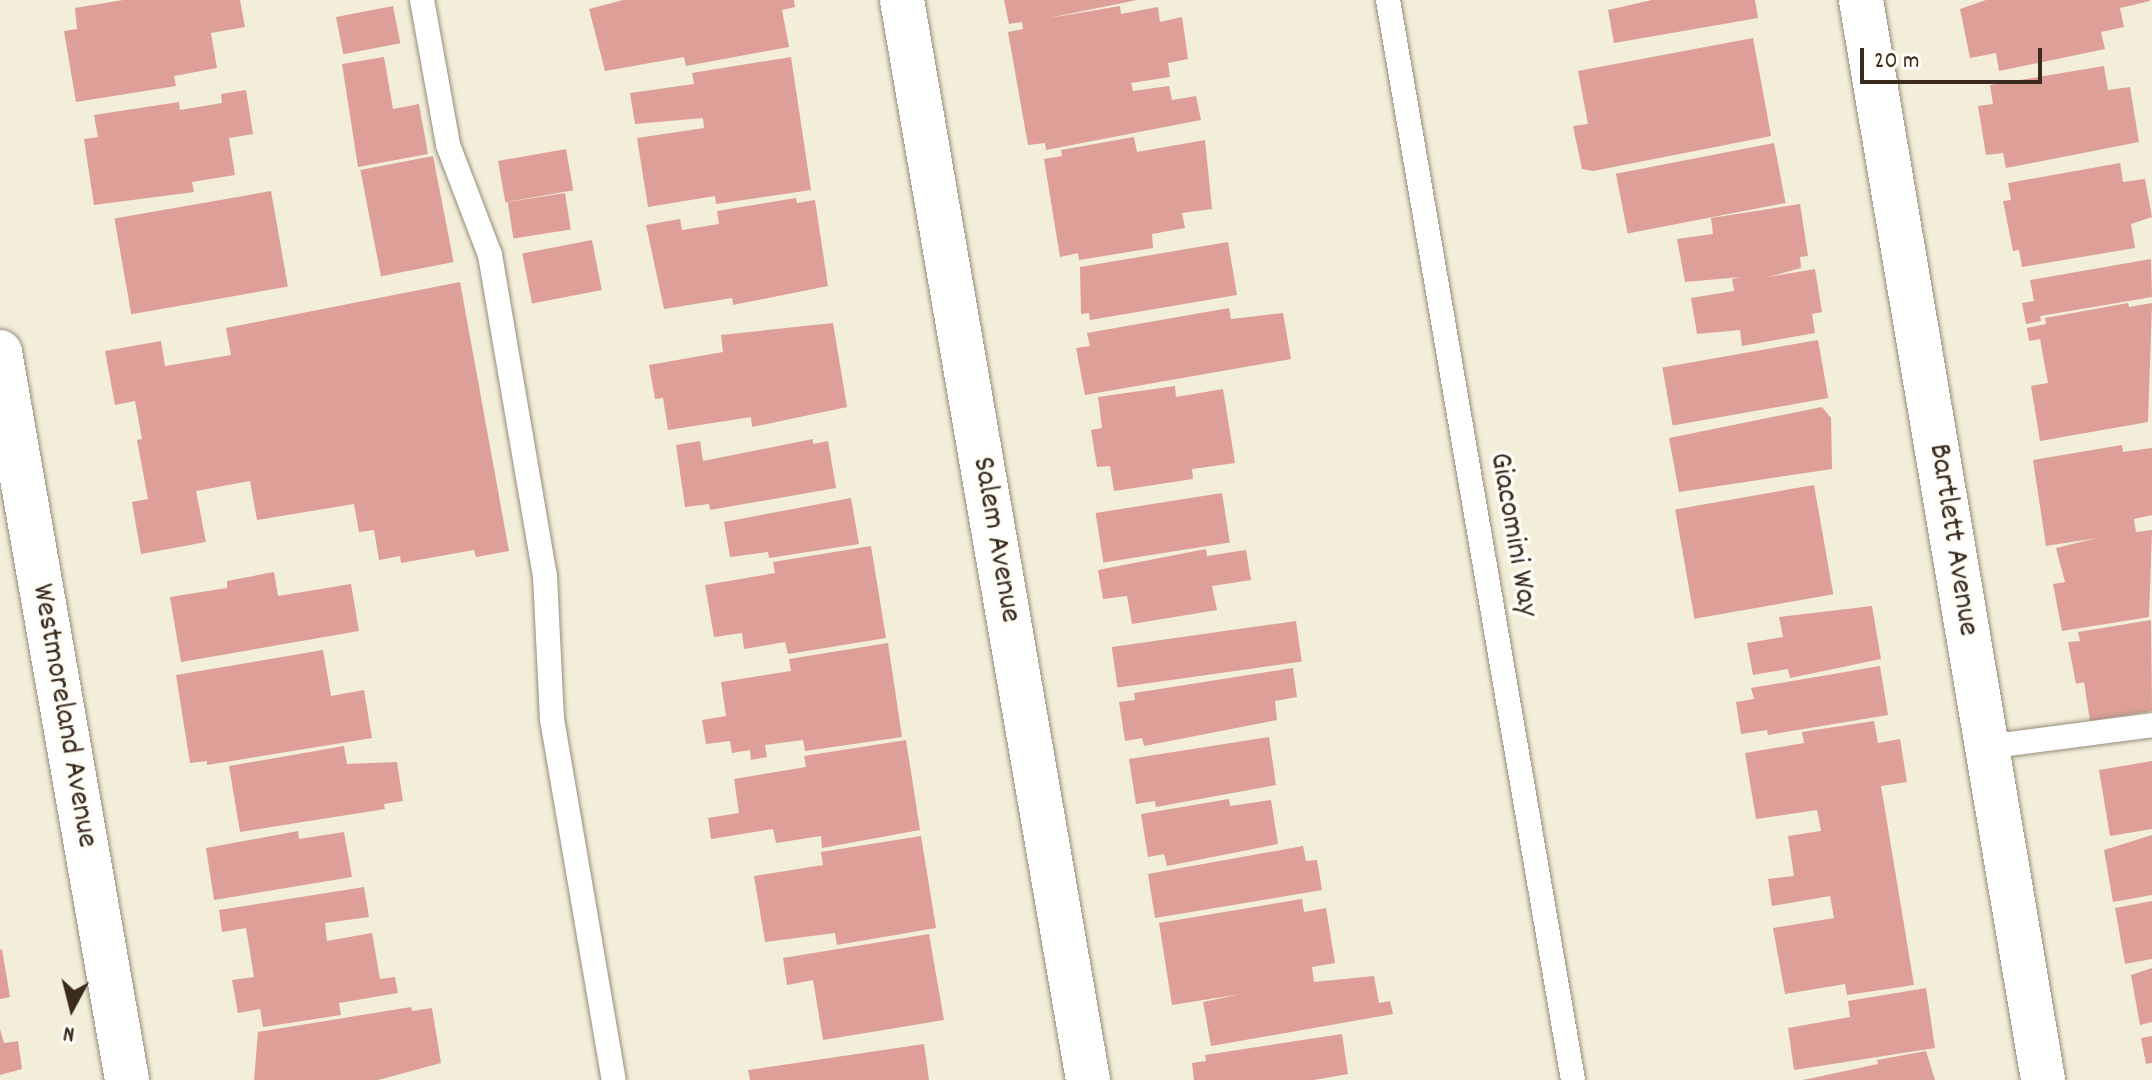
<!DOCTYPE html>
<html>
<head>
<meta charset="utf-8">
<style>
	body { margin:0 }
	#map { position:relative; width:2152px; height:1080px; overflow:hidden; background:#f2eed9; font-family:Dekko,sans-serif }
	div>[style] { position:absolute }
	.building>* { inset:0; background:#dd9f97; transform-origin:0 0 }
	.roads { filter:drop-shadow(0 0 2px #968c7c) drop-shadow(0 0 2px #968c7c) }
	.service>* { height:24px; margin:-12px; padding:0 12px; transform-origin:12px; border-radius:12px; background:#fff }
	.minor>* { height:44px; margin:-22px; padding:0 22px; transform-origin:22px; border-radius:22px; background:#fff }
	span { translate:-50% -50%; white-space:nowrap; text-align:center; line-height:1.15; -webkit-text-stroke:7px #fdfcf7; paint-order:stroke }
	.street-label { font-size:32px; color:#3b2a1e }
	.north { position:absolute; left:32px; top:968px; width:80px; height:80px; -webkit-text-stroke:6px #fdfcf7; paint-order:stroke; rotate:187deg; font-size:22px; font-weight:700; line-height:32px; text-align:center; color:#3b2a1e }
	.north::after { content:''; display:block; margin:auto; width:28px; height:36px; background:#3b2a1e; clip-path:polygon(50% 0,100% 100%,50% 72%,0 100%) }
	.scale { position:absolute; left:1860px; top:48px; width:182px; height:36px; box-sizing:border-box; border:4px solid #3b2a1e; border-top:0; padding-left:10px; font-size:24px; line-height:28px; white-space:nowrap; color:#3b2a1e; -webkit-text-stroke:6px #fdfcf7; paint-order:stroke }
</style>
</head>
<body>
<div id="map">
	<div class="building">
		<i style="clip-path:polygon(123px 0,240px 0,245px 27px,211px 33px,217px 68px,174px 76px,176px 86px,76px 102px,64px 31px,77px 29px,75px 8px)"></i>
		<i style="clip-path:polygon(623px 0,794px 0,795px 7px,782px 10px,789px 47px,686px 66px,684px 57px,605px 71px,589px 9px)"></i>
		<i style="clip-path:polygon(1004px 0,1137px 0,1044px 19px,1120px 6px,1121px 14px,1158px 7px,1160px 22px,1182px 17px,1188px 59px,1168px 63px,1170px 77px,1131px 83px,1133px 91px,1169px 86px,1172px 100px,1196px 96px,1201px 120px,1046px 150px,1045px 143px,1028px 145px,1008px 32px,1023px 29px,1022px 22px,1009px 24px)"></i>
		<i style="clip-path:polygon(1652px 0,1755px 0,1758px 18px,1614px 43px,1608px 10px)"></i>
		<i style="clip-path:polygon(1986px 0,2150px 0,2150px 1px,2120px 8px,2124px 27px,2101px 32px,2105px 49px,1999px 71px,1996px 53px,1970px 58px,1960px 9px)"></i>
		<i style="left:393px;top:6px;width:38px;height:58px;rotate:79deg"></i>
		<i style="clip-path:polygon(1753px 38px,1771px 136px,1593px 171px,1582px 169px,1573px 126px,1588px 124px,1578px 71px)"></i>
		<i style="clip-path:polygon(384px 57px,393px 109px,419px 104px,428px 154px,358px 167px,342px 64px)"></i>
		<i style="clip-path:polygon(791px 57px,811px 190px,716px 204px,715px 196px,648px 207px,637px 138px,704px 128px,703px 118px,635px 124px,630px 93px,694px 84px,692px 73px)"></i>
		<i style="clip-path:polygon(2104px 66px,2108px 90px,2130px 87px,2139px 142px,2006px 168px,2003px 153px,1986px 155px,1978px 106px,1993px 104px,1990px 85px)"></i>
		<i style="clip-path:polygon(246px 90px,253px 134px,229px 138px,235px 175px,192px 182px,194px 192px,94px 205px,84px 139px,98px 137px,94px 115px,179px 102px,180px 110px,222px 103px,221px 94px)"></i>
		<i style="clip-path:polygon(1134px 137px,1137px 152px,1205px 140px,1212px 209px,1182px 213px,1185px 228px,1152px 234px,1153px 248px,1079px 260px,1078px 253px,1060px 257px,1044px 159px,1062px 156px,1061px 150px)"></i>
		<i style="left:1774px;top:143px;width:61px;height:161px;rotate:79deg"></i>
		<i style="left:566px;top:149px;width:42px;height:69px;rotate:80deg"></i>
		<i style="left:433px;top:156px;width:108px;height:74px;rotate:79deg"></i>
		<i style="clip-path:polygon(2120px 163px,2123px 182px,2145px 179px,2152px 217px,2131px 224px,2135px 248px,2022px 267px,2019px 250px,2013px 251px,2003px 201px,2011px 200px,2008px 183px)"></i>
		<i style="left:271px;top:191px;width:97px;height:159px;rotate:80deg"></i>
		<i style="left:565px;top:193px;width:37px;height:58px;rotate:81deg"></i>
		<i style="clip-path:polygon(796px 198px,797px 203px,815px 200px,828px 286px,733px 305px,732px 298px,664px 309px,646px 225px,680px 219px,682px 230px,719px 224px,717px 211px)"></i>
		<i style="clip-path:polygon(1800px 204px,1808px 256px,1800px 257px,1801px 268px,1768px 277px,1815px 269px,1822px 312px,1812px 314px,1815px 333px,1742px 346px,1740px 330px,1697px 334px,1691px 298px,1734px 291px,1732px 279px,1741px 277px,1685px 282px,1677px 239px,1713px 234px,1711px 218px)"></i>
		<i style="left:592px;top:240px;width:51px;height:71px;rotate:79deg"></i>
		<i style="clip-path:polygon(1228px 242px,1237px 295px,1090px 320px,1089px 313px,1081px 314px,1080px 267px)"></i>
		<i style="clip-path:polygon(2151px 259px,2152px 297px,2040px 316px,2041px 321px,2026px 324px,2022px 303px,2034px 301px,2030px 280px)"></i>
		<i style="clip-path:polygon(460px 282px,509px 551px,476px 557px,474px 550px,401px 563px,400px 556px,379px 560px,374px 530px,359px 532px,354px 504px,257px 520px,250px 481px,196px 491px,206px 542px,141px 554px,132px 502px,148px 499px,137px 440px,142px 439px,135px 401px,115px 405px,105px 351px,161px 341px,165px 366px,231px 355px,226px 328px)"></i>
		<i style="clip-path:polygon(2128px 303px,2129px 307px,2152px 303px,2148px 422px,2040px 441px,2031px 386px,2048px 383px,2040px 339px,2029px 341px,2027px 328px,2046px 324px,2045px 318px)"></i>
		<i style="clip-path:polygon(1229px 308px,1231px 319px,1283px 313px,1291px 359px,1085px 395px,1076px 348px,1090px 346px,1087px 333px)"></i>
		<i style="clip-path:polygon(833px 323px,847px 407px,752px 427px,751px 417px,668px 430px,663px 398px,655px 399px,649px 365px,723px 352px,721px 335px)"></i>
		<i style="left:1818px;top:340px;width:59px;height:158px;rotate:80deg"></i>
		<i style="clip-path:polygon(1175px 386px,1176px 397px,1223px 389px,1235px 463px,1192px 469px,1193px 479px,1114px 491px,1110px 466px,1097px 467px,1091px 430px,1102px 428px,1098px 397px)"></i>
		<i style="clip-path:polygon(1822px 407px,1831px 418px,1832px 469px,1679px 492px,1669px 438px)"></i>
		<i style="clip-path:polygon(813px 439px,813px 444px,828px 441px,836px 488px,710px 510px,709px 504px,685px 507px,676px 445px,700px 441px,703px 461px)"></i>
		<i style="clip-path:polygon(2122px 445px,2123px 452px,2152px 448px,2152px 515px,2134px 519px,2136px 532px,2152px 530px,2149px 617px,2062px 631px,2053px 584px,2065px 582px,2056px 548px,2097px 538px,2046px 546px,2033px 460px)"></i>
		<i style="left:1814px;top:485px;width:111px;height:141px;rotate:80deg"></i>
		<i style="left:1222px;top:493px;width:50px;height:128px;rotate:81deg"></i>
		<i style="clip-path:polygon(851px 498px,859px 544px,769px 558px,768px 552px,730px 557px,724px 522px)"></i>
		<i style="clip-path:polygon(871px 546px,886px 638px,788px 654px,785px 642px,744px 649px,742px 633px,714px 637px,705px 585px,775px 573px,773px 562px)"></i>
		<i style="clip-path:polygon(1206px 549px,1207px 556px,1246px 550px,1251px 580px,1212px 586px,1217px 610px,1132px 624px,1127px 596px,1103px 599px,1098px 570px)"></i>
		<i style="clip-path:polygon(274px 572px,278px 596px,351px 584px,359px 631px,181px 662px,170px 597px,227px 588px,227px 581px)"></i>
		<i style="clip-path:polygon(1872px 606px,1881px 659px,1790px 678px,1788px 669px,1753px 675px,1747px 643px,1783px 637px,1779px 617px)"></i>
		<i style="clip-path:polygon(2151px 620px,2152px 711px,2090px 721px,2084px 682px,2076px 684px,2068px 642px,2080px 641px,2078px 632px)"></i>
		<i style="left:1296px;top:621px;width:41px;height:186px;rotate:82deg"></i>
		<i style="clip-path:polygon(888px 643px,902px 737px,805px 751px,803px 740px,765px 745px,767px 757px,751px 760px,750px 750px,732px 753px,730px 741px,706px 744px,702px 720px,726px 716px,721px 682px,791px 671px,789px 659px)"></i>
		<i style="clip-path:polygon(323px 650px,331px 696px,364px 690px,372px 738px,207px 765px,207px 761px,190px 763px,176px 675px)"></i>
		<i style="clip-path:polygon(1880px 666px,1888px 715px,1768px 735px,1767px 730px,1741px 734px,1736px 702px,1754px 699px,1751px 688px)"></i>
		<i style="clip-path:polygon(1293px 668px,1297px 697px,1275px 701px,1277px 720px,1144px 746px,1142px 738px,1125px 741px,1119px 702px,1135px 700px,1134px 693px)"></i>
		<i style="clip-path:polygon(1874px 721px,1878px 743px,1900px 739px,1907px 782px,1881px 786px,1914px 985px,1847px 995px,1845px 984px,1785px 994px,1773px 928px,1834px 918px,1830px 896px,1772px 906px,1768px 879px,1794px 876px,1788px 836px,1821px 831px,1817px 810px,1756px 819px,1745px 753px,1804px 743px,1802px 732px)"></i>
		<i style="clip-path:polygon(1269px 737px,1276px 785px,1156px 807px,1155px 801px,1136px 804px,1129px 759px)"></i>
		<i style="clip-path:polygon(906px 740px,920px 830px,822px 848px,821px 836px,776px 843px,773px 829px,711px 839px,708px 818px,739px 813px,734px 779px,806px 767px,804px 756px)"></i>
		<i style="clip-path:polygon(344px 746px,347px 764px,397px 762px,403px 801px,384px 804px,385px 809px,240px 832px,229px 766px)"></i>
		<i style="clip-path:polygon(2152px 761px,2152px 829px,2110px 836px,2099px 770px)"></i>
		<i style="clip-path:polygon(1229px 799px,1230px 806px,1271px 800px,1278px 844px,1167px 866px,1164px 854px,1148px 857px,1141px 814px)"></i>
		<i style="clip-path:polygon(298px 831px,299px 839px,344px 832px,352px 877px,214px 900px,206px 848px)"></i>
		<i style="clip-path:polygon(2152px 835px,2152px 895px,2113px 902px,2104px 850px)"></i>
		<i style="clip-path:polygon(921px 836px,936px 928px,837px 945px,835px 933px,765px 942px,754px 876px,823px 865px,821px 852px)"></i>
		<i style="clip-path:polygon(1303px 846px,1306px 861px,1317px 860px,1322px 890px,1155px 918px,1148px 874px)"></i>
		<i style="clip-path:polygon(364px 887px,369px 917px,325px 923px,327px 941px,372px 933px,380px 979px,395px 977px,398px 993px,339px 1003px,341px 1015px,263px 1027px,260px 1009px,238px 1013px,232px 980px,254px 977px,246px 928px,222px 932px,219px 910px)"></i>
		<i style="clip-path:polygon(1302px 899px,1304px 912px,1326px 908px,1335px 963px,1312px 967px,1314px 982px,1374px 976px,1379px 1003px,1390px 1001px,1393px 1014px,1211px 1046px,1203px 1002px,1241px 994px,1172px 1005px,1159px 923px)"></i>
		<i style="clip-path:polygon(2152px 901px,2152px 959px,2125px 964px,2115px 908px)"></i>
		<i style="clip-path:polygon(929px 934px,944px 1020px,823px 1040px,813px 980px,787px 985px,783px 958px)"></i>
		<i style="clip-path:polygon(2px 949px,10px 997px,0 999px,0 950px)"></i>
		<i style="clip-path:polygon(2152px 968px,2152px 1022px,2140px 1025px,2131px 975px)"></i>
		<i style="clip-path:polygon(1926px 988px,1935px 1048px,1794px 1070px,1788px 1028px,1850px 1017px,1848px 1001px)"></i>
		<i style="clip-path:polygon(411px 1007px,412px 1011px,432px 1008px,441px 1063px,378px 1080px,254px 1080px,258px 1032px)"></i>
		<i style="clip-path:polygon(0 1029px,4px 1043px,18px 1041px,22px 1069px,0 1075px)"></i>
		<i style="clip-path:polygon(1342px 1034px,1348px 1074px,1314px 1080px,1194px 1080px,1192px 1063px,1206px 1061px,1205px 1055px)"></i>
		<i style="clip-path:polygon(2152px 1036px,2152px 1063px,2146px 1064px,2141px 1038px)"></i>
		<i style="clip-path:polygon(924px 1044px,929px 1080px,750px 1080px,748px 1070px)"></i>
		<i style="clip-path:polygon(1926px 1051px,1935px 1080px,1803px 1080px,1878px 1064px,1877px 1060px)"></i>
	</div>
	<div class="roads">
		<div class="service">
			<i style="left:422px;top:0;width:147px;rotate:79.8deg"></i>
			<i style="left:448px;top:145px;width:118px;rotate:69.1deg"></i>
			<i style="left:490px;top:255px;width:326px;rotate:80.3deg"></i>
			<i style="left:545px;top:576px;width:143px;rotate:87.2deg"></i>
			<i style="left:552px;top:719px;width:366px;rotate:80.3deg"></i>
			<i style="left:1388px;top:0;width:1096px;rotate:80.28deg"></i>
			<i style="left:1986px;top:747px;width:167px;rotate:-7.5deg"></i>
		</div>
		<div class="minor">
			<i style="left:902px;top:0;width:1096px;rotate:80.23deg"></i>
			<i style="left:1861px;top:0;width:1095px;rotate:80.43deg"></i>
			<i style="left:0;top:352px;width:739px;rotate:80.1deg"></i>
		</div>
	</div>
	<div class="street-label">
		<span style="left:1512px;top:535px;rotate:80deg">Giacomini Way</span>
		<span style="left:995px;top:540px;rotate:80deg">Salem Avenue</span>
		<span style="left:1952px;top:540px;rotate:81deg">Bartlett Avenue</span>
		<span style="left:63px;top:716px;rotate:80deg">Westmoreland Avenue</span>
	</div>
	<div class="north">N</div>
	<div class="scale">20 m</div>
</div>
</body>
</html>
